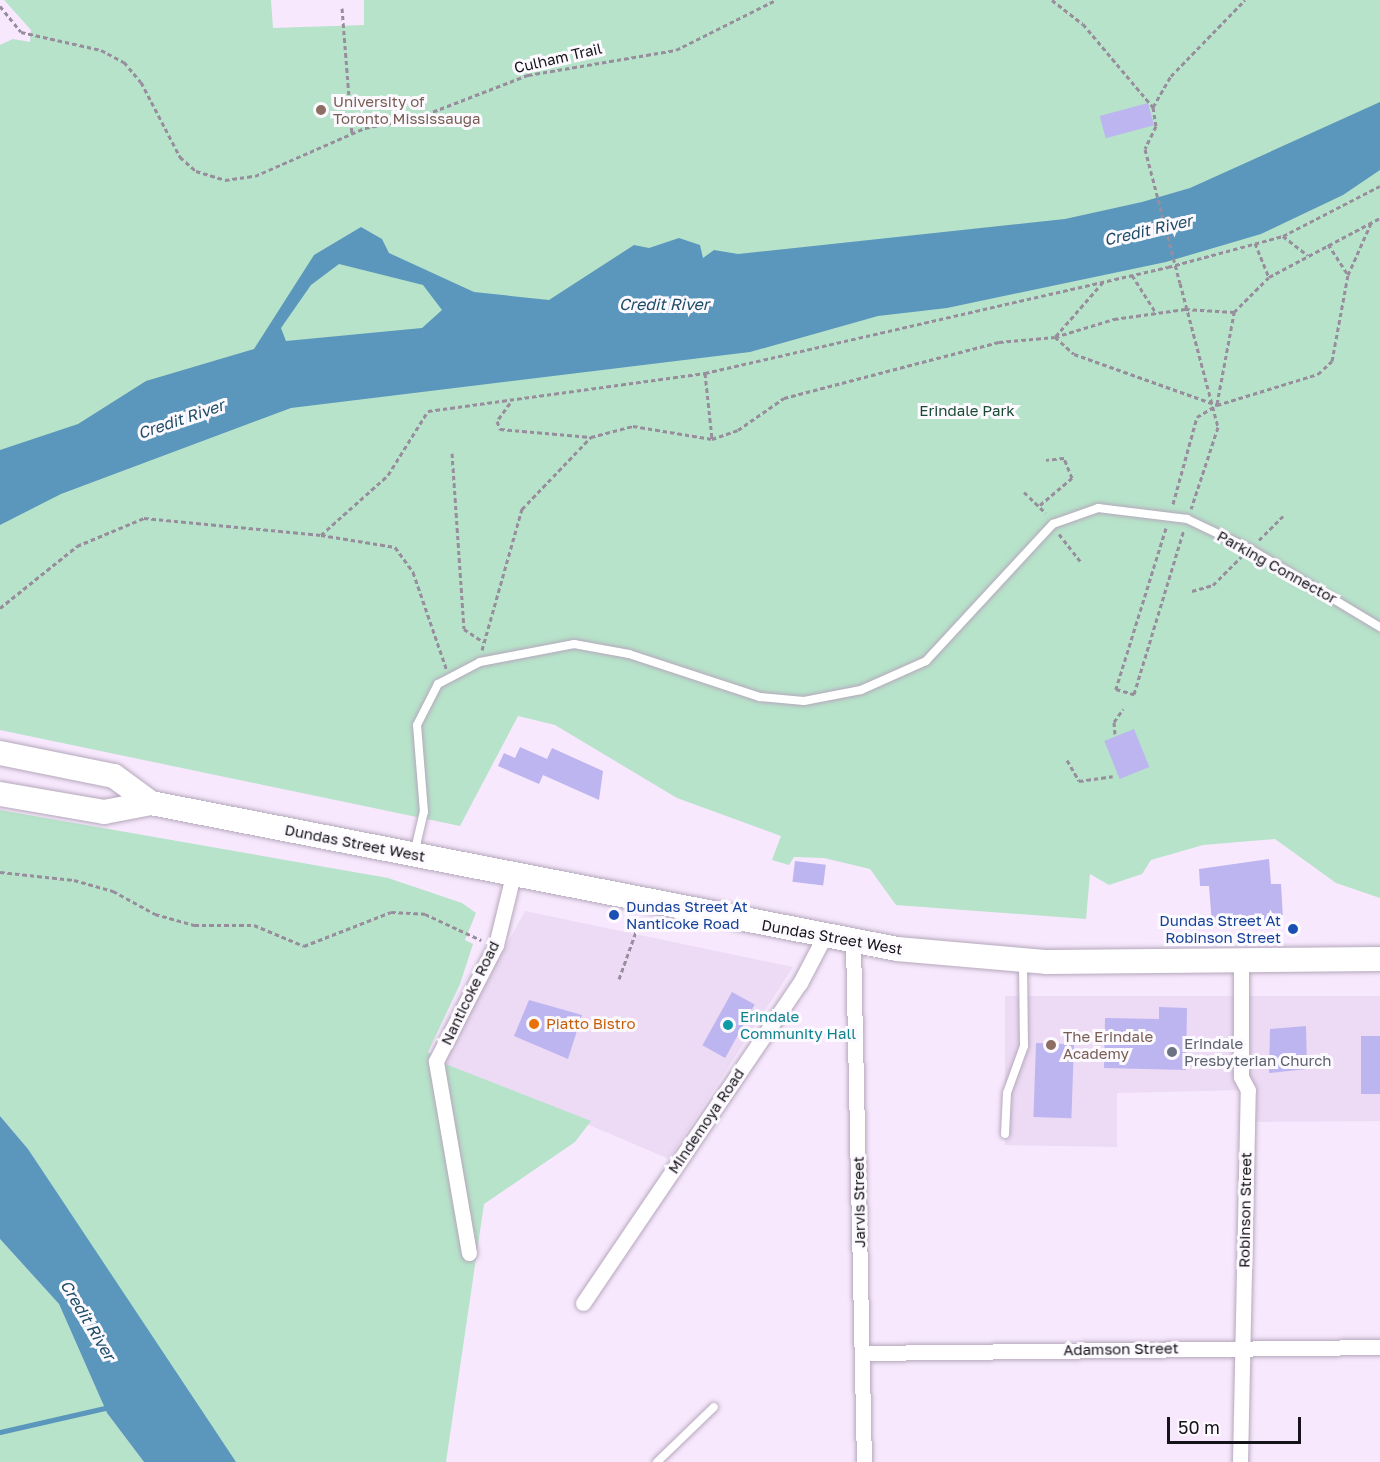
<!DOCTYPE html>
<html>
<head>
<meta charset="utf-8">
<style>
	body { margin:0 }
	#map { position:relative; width:1380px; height:1462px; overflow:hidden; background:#f7e8fd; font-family:"Golos Text",sans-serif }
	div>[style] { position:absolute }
	.built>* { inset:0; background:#eddaf5 }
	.green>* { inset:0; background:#b7e3ca }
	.water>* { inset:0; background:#5b97bc }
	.stream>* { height:5px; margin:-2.5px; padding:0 2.5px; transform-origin:2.5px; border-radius:2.5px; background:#5b97bc }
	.building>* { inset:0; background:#bdb5f0; transform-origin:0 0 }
	.path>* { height:3px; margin-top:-1.5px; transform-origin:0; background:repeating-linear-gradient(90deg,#978d9c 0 4.5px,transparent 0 7.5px) }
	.roads { filter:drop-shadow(0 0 2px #b5a8bb) drop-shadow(0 0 2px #b5a8bb) }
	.service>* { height:8px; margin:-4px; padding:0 4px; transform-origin:4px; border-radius:4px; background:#fff }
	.minor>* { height:15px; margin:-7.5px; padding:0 7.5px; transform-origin:7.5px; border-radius:7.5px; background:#fff }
	.primary>* { height:24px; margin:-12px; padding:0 12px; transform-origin:12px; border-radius:12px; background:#fff }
	.path-bridge>* { height:3px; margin-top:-1.5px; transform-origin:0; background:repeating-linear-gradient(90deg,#978d9c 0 4.5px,transparent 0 7.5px) }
	.dots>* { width:16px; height:16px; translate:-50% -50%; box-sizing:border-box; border:3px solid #fdfaff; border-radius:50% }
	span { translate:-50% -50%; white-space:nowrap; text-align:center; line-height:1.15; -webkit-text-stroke:6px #fdfaff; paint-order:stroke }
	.street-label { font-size:15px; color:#17131a }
	.education-label { font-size:15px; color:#785e54 }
	.left { translate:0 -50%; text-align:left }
	.park-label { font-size:15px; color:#184b33 }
	.transit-label { font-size:15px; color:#164399 }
	.right { translate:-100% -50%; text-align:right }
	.culture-label { font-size:15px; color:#0d838f }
	.food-label { font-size:15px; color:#c56008 }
	.worship-label { font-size:15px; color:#5b616d }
	.water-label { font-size:16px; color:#1d4c67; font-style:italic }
	.scale { position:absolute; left:1167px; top:1417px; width:134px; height:27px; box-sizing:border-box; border:3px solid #17131a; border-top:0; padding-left:8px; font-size:18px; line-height:21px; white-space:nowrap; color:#17131a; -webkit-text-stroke:4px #fdfaff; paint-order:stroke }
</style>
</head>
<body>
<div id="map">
	<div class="built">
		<i style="clip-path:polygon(525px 911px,793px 967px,669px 1159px,443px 1063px)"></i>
		<i style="clip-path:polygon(1005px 996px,1380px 996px,1380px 1121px,1248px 1122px,1248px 1090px,1117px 1093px,1117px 1147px,1005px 1145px)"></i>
	</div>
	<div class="green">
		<i style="clip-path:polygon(4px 0,271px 0,273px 28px,364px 25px,364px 0,1380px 0,1380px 898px,1336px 883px,1275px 839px,1203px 845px,1151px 860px,1142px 874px,1109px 885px,1090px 874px,1086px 919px,896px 905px,870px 869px,824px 858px,794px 857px,789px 865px,772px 860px,781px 836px,677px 798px,555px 725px,518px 716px,460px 826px,0 730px,0 45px,13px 39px,30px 42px,31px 30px)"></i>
		<i style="clip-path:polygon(0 810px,388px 878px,462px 903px,476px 913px,465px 940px,473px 944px,460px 984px,428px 1052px,443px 1063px,591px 1121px,575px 1142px,484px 1204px,446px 1462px,236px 1462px,222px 1448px,28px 1149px,0 1116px)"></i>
		<i style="clip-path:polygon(0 1239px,59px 1304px,107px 1413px,144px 1462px,0 1462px)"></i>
	</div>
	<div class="water">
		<i style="clip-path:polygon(evenodd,1380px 102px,1380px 170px,1343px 195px,1261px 234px,1166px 262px,947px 308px,878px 316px,750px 352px,291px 408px,61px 494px,0 525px,0 450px,78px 424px,146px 381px,254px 349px,314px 255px,361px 227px,382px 239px,389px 253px,474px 292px,549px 300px,634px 245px,649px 248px,679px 238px,700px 245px,703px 258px,714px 250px,738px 254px,1065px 219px,1142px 202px,1190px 188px,1380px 102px,339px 264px,423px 285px,442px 310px,422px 328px,286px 341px,281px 328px,311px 285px,339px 264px)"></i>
		<i style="clip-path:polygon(0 1116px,28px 1149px,236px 1462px,144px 1462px,107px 1413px,59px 1304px,0 1239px)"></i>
	</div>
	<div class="stream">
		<i style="left:0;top:1432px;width:112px;rotate:-12.9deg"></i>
	</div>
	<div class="building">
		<i style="left:1148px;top:103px;width:23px;height:50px;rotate:75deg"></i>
		<i style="left:1134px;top:729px;width:41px;height:32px;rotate:68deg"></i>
		<i style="clip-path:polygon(520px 747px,547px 759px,552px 748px,603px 771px,599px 800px,543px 775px,539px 784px,498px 766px,504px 753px,515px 758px)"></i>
		<i style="clip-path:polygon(1269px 859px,1271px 884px,1281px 884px,1283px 919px,1212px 924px,1209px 886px,1200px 886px,1199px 869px)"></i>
		<i style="left:795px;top:861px;width:31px;height:21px;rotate:7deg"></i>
		<i style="left:732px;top:992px;width:26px;height:61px;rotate:29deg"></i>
		<i style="clip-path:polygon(529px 1000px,582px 1015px,568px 1059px,514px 1036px)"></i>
		<i style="clip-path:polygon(1159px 1007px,1187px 1008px,1186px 1070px,1104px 1068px,1105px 1018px,1159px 1019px)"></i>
		<i style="clip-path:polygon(1306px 1026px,1307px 1069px,1269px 1073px,1270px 1029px)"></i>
		<i style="left:1361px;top:1036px;width:19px;height:58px"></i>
		<i style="left:1036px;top:1043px;width:38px;height:74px;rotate:2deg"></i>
	</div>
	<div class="path">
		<i style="left:1052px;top:0;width:39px;rotate:38deg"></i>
		<i style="left:1083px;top:24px;width:109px;rotate:49.9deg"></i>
		<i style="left:1153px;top:107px;width:19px;rotate:81deg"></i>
		<i style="left:1156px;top:126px;width:25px;rotate:116deg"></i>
		<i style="left:0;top:6px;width:33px;rotate:51deg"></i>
		<i style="left:21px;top:32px;width:82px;rotate:12.7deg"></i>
		<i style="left:101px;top:50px;width:26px;rotate:28deg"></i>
		<i style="left:124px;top:62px;width:26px;rotate:50deg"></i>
		<i style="left:141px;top:82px;width:85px;rotate:62.5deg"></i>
		<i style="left:180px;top:157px;width:21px;rotate:41deg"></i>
		<i style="left:196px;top:171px;width:30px;rotate:17deg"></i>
		<i style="left:225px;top:180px;width:30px;rotate:-8deg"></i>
		<i style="left:255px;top:176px;width:120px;rotate:-23.6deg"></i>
		<i style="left:365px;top:128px;width:55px;rotate:-11.5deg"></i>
		<i style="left:419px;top:117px;width:117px;rotate:-21.1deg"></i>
		<i style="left:528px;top:75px;width:150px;rotate:-9.6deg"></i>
		<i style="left:676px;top:50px;width:112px;rotate:-26.6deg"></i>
		<i style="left:342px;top:8px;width:127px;rotate:85.5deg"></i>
		<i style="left:1153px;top:107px;width:36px;rotate:-60deg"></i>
		<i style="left:1171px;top:76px;width:106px;rotate:-45.8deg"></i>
		<i style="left:1283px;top:236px;width:31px;rotate:38deg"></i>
		<i style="left:1255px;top:243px;width:37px;rotate:68deg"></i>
		<i style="left:1328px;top:244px;width:37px;rotate:57deg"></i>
		<i style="left:1132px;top:275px;width:45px;rotate:57.7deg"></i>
		<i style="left:1103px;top:282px;width:73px;rotate:131.1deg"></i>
		<i style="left:1055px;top:337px;width:25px;rotate:42deg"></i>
		<i style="left:1074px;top:354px;width:152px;rotate:19.6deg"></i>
		<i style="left:1180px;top:283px;width:149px;rotate:75.2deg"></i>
		<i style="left:1218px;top:427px;width:86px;rotate:108.2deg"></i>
		<i style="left:705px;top:373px;width:66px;rotate:83.9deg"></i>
		<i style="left:510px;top:403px;width:22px;rotate:126deg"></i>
		<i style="left:497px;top:421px;width:9px;rotate:69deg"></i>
		<i style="left:500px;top:429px;width:91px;rotate:5deg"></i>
		<i style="left:1217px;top:404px;width:93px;rotate:-79.4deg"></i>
		<i style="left:452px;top:453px;width:176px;rotate:86.1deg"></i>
		<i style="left:464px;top:629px;width:23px;rotate:34deg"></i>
		<i style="left:1024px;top:492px;width:30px;rotate:44deg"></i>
		<i style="left:1173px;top:504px;width:90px;rotate:-74.6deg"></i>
		<i style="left:1197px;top:417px;width:23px;rotate:-31deg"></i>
		<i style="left:1217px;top:405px;width:106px;rotate:-17.1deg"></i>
		<i style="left:1318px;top:374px;width:19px;rotate:-43deg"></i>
		<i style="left:1332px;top:361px;width:87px;rotate:-79.5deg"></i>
		<i style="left:1348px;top:275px;width:57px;rotate:-66.1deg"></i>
		<i style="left:1040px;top:505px;width:42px;rotate:-40.2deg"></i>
		<i style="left:1072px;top:478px;width:22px;rotate:-112deg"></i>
		<i style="left:1064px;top:458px;width:18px;rotate:174deg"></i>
		<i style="left:1166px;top:528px;width:169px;rotate:107.3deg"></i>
		<i style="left:1116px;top:689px;width:19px;rotate:16deg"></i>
		<i style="left:1134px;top:694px;width:172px;rotate:-73.1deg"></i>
		<i style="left:1059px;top:534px;width:37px;rotate:52deg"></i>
		<i style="left:321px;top:535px;width:90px;rotate:-41.8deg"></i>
		<i style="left:388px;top:475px;width:75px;rotate:-58deg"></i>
		<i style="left:428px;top:411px;width:280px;rotate:-7.8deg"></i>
		<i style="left:705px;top:373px;width:475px;rotate:-12.9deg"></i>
		<i style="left:1168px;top:267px;width:119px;rotate:-15.1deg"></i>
		<i style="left:1283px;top:236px;width:109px;rotate:-27.3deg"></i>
		<i style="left:1259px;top:540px;width:34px;rotate:-45deg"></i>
		<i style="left:1192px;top:591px;width:22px;rotate:-16deg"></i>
		<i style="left:1213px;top:585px;width:40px;rotate:-45deg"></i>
		<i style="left:0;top:608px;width:99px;rotate:-38.8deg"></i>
		<i style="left:77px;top:546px;width:73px;rotate:-22.7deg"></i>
		<i style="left:144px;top:518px;width:178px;rotate:5.5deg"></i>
		<i style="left:321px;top:535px;width:75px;rotate:9.2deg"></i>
		<i style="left:395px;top:547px;width:31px;rotate:54deg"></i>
		<i style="left:413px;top:572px;width:102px;rotate:71deg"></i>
		<i style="left:482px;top:650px;width:147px;rotate:-74.2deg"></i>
		<i style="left:522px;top:509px;width:100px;rotate:-46.2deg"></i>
		<i style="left:591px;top:437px;width:43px;rotate:-14.7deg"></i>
		<i style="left:633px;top:426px;width:80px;rotate:9.3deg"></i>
		<i style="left:712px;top:439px;width:28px;rotate:-19deg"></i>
		<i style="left:738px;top:430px;width:56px;rotate:-34.8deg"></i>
		<i style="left:784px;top:398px;width:222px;rotate:-14.6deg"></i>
		<i style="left:999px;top:342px;width:56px;rotate:-5.1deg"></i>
		<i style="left:1055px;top:337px;width:62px;rotate:-17deg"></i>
		<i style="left:1114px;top:319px;width:72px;rotate:-8deg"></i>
		<i style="left:1185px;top:309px;width:49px;rotate:3.5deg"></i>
		<i style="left:1234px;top:312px;width:49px;rotate:-45deg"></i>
		<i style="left:1269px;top:277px;width:126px;rotate:-28deg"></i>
		<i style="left:1115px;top:734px;width:12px;rotate:-95deg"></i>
		<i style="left:1114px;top:722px;width:16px;rotate:-55deg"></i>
		<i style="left:1067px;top:760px;width:24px;rotate:60deg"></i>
		<i style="left:1079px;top:781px;width:34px;rotate:-8deg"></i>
		<i style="left:0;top:872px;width:74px;rotate:6.2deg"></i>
		<i style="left:74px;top:880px;width:41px;rotate:15.8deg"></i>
		<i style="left:113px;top:891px;width:48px;rotate:28.7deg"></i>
		<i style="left:155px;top:914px;width:41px;rotate:15.8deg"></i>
		<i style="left:194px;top:925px;width:60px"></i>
		<i style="left:254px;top:925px;width:54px;rotate:22.8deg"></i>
		<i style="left:304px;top:946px;width:93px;rotate:-21.3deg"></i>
		<i style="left:391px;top:912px;width:34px;rotate:3deg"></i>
		<i style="left:425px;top:914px;width:62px;rotate:24.9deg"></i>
		<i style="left:619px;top:979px;width:56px;rotate:-70.3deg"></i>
	</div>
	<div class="roads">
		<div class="service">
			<i style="left:415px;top:850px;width:39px;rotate:-77deg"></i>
			<i style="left:424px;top:812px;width:87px;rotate:-94.6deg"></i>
			<i style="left:417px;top:725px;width:46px;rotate:-62.9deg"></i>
			<i style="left:438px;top:684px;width:47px;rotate:-27.6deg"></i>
			<i style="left:480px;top:662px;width:96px;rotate:-10.8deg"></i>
			<i style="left:574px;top:644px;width:56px;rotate:10.3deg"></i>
			<i style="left:629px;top:654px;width:138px;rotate:18.2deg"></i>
			<i style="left:760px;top:697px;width:44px;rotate:5.2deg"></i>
			<i style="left:804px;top:701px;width:58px;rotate:-10.9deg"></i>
			<i style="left:861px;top:690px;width:71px;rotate:-24deg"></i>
			<i style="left:926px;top:661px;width:187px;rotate:-47.2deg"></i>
			<i style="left:1053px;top:524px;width:48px;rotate:-19.6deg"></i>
			<i style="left:1098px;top:508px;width:90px;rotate:7deg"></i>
			<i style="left:1187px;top:519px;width:70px;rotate:25.5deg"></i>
			<i style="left:1250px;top:549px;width:152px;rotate:31deg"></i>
			<i style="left:1005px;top:1134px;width:41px;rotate:-87.2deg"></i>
			<i style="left:1007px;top:1093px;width:50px;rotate:-70.1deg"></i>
			<i style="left:1024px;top:1046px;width:84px;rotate:-90.7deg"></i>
			<i style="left:657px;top:1462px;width:79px;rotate:-44deg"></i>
		</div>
		<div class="minor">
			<i style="left:853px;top:943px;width:519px;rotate:88.79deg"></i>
			<i style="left:469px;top:1253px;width:195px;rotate:-99.8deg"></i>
			<i style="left:436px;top:1061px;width:131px;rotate:-62.7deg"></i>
			<i style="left:496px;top:945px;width:72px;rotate:-76.3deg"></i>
			<i style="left:583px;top:1303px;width:387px;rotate:-55.9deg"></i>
			<i style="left:800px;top:983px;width:52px;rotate:-62.4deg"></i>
			<i style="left:863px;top:1353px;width:517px;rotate:-0.66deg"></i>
			<i style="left:1240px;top:1462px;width:372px;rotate:-88.8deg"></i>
			<i style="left:1248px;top:1090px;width:15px;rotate:-118deg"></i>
			<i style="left:1241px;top:1077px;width:117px;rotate:-90deg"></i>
		</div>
		<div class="primary">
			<i style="left:0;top:753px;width:116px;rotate:11.4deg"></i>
			<i style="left:114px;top:776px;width:46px;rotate:36.1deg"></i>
			<i style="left:0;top:794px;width:106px;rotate:9.8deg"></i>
			<i style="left:104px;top:812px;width:48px;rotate:-10.8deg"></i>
			<i style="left:151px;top:803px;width:760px;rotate:11.07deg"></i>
			<i style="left:897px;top:949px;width:151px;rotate:5deg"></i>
			<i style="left:1047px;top:962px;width:333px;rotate:-0.5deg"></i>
		</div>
	</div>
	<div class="path-bridge">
		<i style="left:1145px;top:149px;width:138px;rotate:75.4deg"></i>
	</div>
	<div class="dots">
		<i style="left:321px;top:110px;background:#8d6e63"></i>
		<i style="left:614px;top:915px;background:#1a4fb4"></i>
		<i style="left:1293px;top:929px;background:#1a4fb4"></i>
		<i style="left:534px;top:1024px;background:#e8710a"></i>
		<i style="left:728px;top:1025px;background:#0f9aa8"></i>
		<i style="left:1051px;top:1045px;background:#8d6e63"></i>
		<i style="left:1172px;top:1052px;background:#6b7280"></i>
	</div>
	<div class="street-label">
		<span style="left:558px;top:58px;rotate:-13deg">Culham Trail</span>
		<span style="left:1277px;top:567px;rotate:29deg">Parking Connector</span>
		<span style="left:355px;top:843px;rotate:11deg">Dundas Street West</span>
		<span style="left:832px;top:937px;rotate:10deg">Dundas Street West</span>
		<span style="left:470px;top:993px;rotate:-64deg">Nanticoke Road</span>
		<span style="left:706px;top:1121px;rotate:-56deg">Mindemoya Road</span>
		<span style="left:859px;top:1202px;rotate:-91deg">Jarvis Street</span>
		<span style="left:1245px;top:1210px;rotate:-89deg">Robinson Street</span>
		<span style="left:1121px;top:1349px;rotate:-1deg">Adamson Street</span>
	</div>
	<div class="education-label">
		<span class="left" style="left:333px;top:110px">University of<br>Toronto Mississauga</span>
		<span class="left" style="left:1063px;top:1045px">The Erindale<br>Academy</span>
	</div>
	<div class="park-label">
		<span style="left:967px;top:411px">Erindale Park</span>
	</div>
	<div class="transit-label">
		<span class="left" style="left:626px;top:915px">Dundas Street At<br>Nanticoke Road</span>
		<span class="right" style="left:1281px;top:929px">Dundas Street At<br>Robinson Street</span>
	</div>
	<div class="culture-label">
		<span class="left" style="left:740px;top:1025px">Erindale<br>Community Hall</span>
	</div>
	<div class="food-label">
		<span class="left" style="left:546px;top:1024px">Piatto Bistro</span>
	</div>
	<div class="worship-label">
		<span class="left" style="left:1184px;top:1052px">Erindale<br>Presbyterian Church</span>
	</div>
	<div class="water-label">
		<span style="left:1148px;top:230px;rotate:-13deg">Credit River</span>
		<span style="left:664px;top:304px">Credit River</span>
		<span style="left:181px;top:419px;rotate:-19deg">Credit River</span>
		<span style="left:88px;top:1320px;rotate:59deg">Credit River</span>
	</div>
	<div class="scale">50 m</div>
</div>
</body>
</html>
